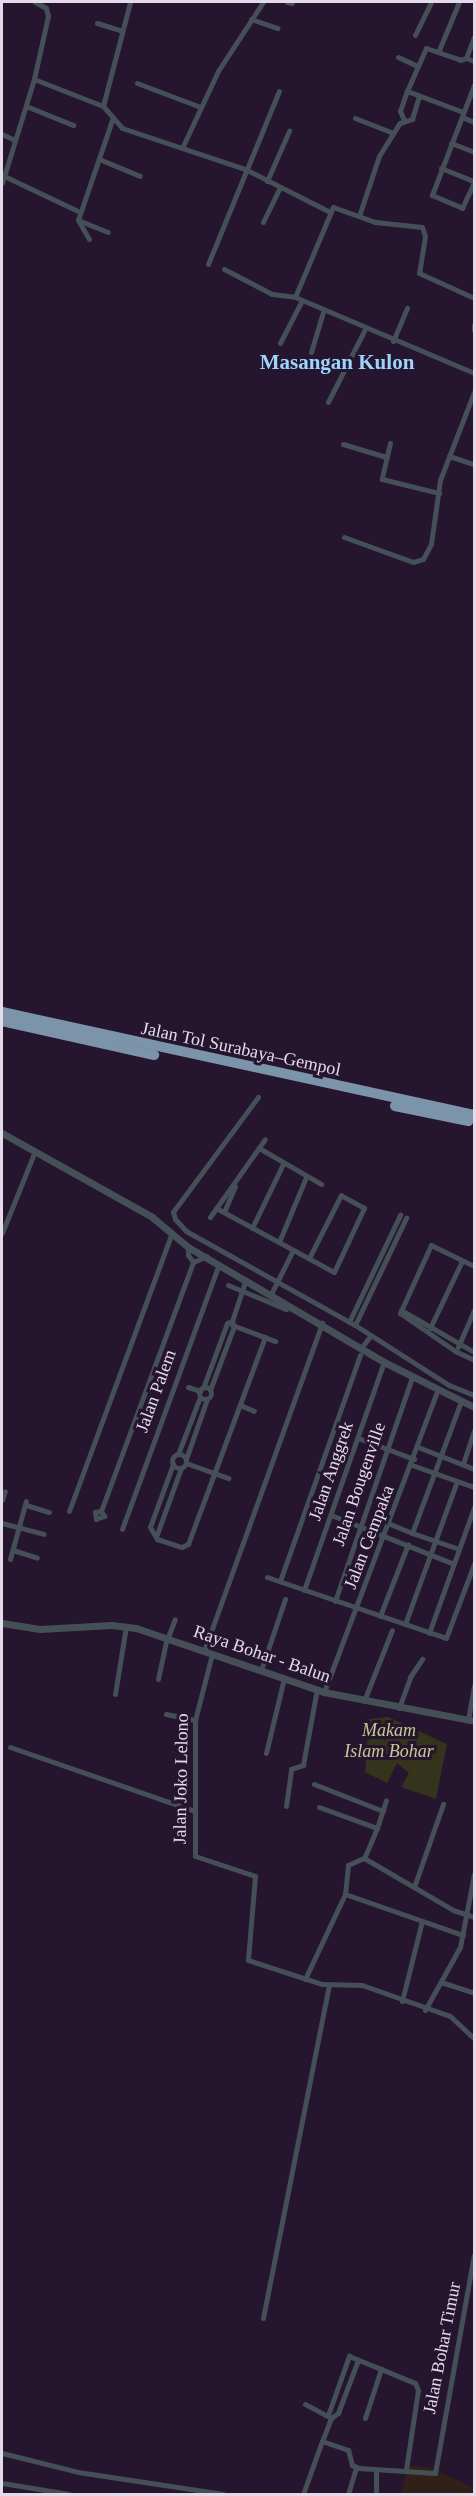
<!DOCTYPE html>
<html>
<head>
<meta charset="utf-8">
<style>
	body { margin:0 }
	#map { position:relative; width:476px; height:2496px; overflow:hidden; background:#25152e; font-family:Georgia,serif }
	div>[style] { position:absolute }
	.industrial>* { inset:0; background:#302017 }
	.green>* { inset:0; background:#34341c }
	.minor>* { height:5px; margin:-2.5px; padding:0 2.5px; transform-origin:2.5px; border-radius:2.5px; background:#454f57 }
	.minor>.ring { margin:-2.5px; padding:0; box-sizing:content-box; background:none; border:5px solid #454f57; border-radius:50% }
	.tertiary>* { height:7px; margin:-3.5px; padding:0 3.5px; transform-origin:3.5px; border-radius:3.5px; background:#454f57 }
	.motorway>* { height:10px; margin:-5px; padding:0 5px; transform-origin:5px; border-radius:5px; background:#7c94a9 }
	span { translate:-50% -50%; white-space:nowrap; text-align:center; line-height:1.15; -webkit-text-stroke:6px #25152e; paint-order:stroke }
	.street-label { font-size:18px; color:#e4daea }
	.park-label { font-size:18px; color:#c7c993; font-style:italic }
	.quarter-label { font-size:21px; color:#9bd5fb; font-weight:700 }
	.frame { position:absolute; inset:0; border:3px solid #e4daea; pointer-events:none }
</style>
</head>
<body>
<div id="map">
	<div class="industrial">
		<i style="clip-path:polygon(408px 2465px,432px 2468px,474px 2488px,474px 2494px,401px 2494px)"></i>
	</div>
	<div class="green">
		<i style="clip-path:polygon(388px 1717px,447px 1744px,436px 1799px,401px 1787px,409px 1773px,397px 1763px,387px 1783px,365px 1772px,369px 1719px)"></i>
	</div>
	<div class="minor">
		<i style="left:287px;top:2px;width:5px;rotate:11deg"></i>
		<i style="left:251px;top:19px;width:28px;rotate:19deg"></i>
		<i style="left:97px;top:23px;width:24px;rotate:17deg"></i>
		<i style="left:415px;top:35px;width:37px;rotate:-64deg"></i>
		<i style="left:474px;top:37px;width:22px;rotate:111deg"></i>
		<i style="left:466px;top:58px;width:9px;rotate:21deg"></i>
		<i style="left:439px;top:50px;width:52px;rotate:-67.4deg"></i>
		<i style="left:398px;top:57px;width:21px;rotate:25deg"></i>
		<i style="left:34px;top:79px;width:74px;rotate:21.4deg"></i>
		<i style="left:103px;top:106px;width:29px;rotate:49deg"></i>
		<i style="left:122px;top:128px;width:130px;rotate:18.4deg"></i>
		<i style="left:245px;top:169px;width:93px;rotate:26.8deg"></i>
		<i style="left:137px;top:83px;width:65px;rotate:20.7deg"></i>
		<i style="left:474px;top:85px;width:118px;rotate:110.9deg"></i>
		<i style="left:432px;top:195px;width:33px;rotate:23deg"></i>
		<i style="left:462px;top:208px;width:29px;rotate:-65deg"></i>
		<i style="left:26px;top:106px;width:51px;rotate:22deg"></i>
		<i style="left:103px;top:106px;width:107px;rotate:-75.4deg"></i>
		<i style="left:463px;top:112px;width:60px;rotate:-159.4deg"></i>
		<i style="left:407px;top:91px;width:47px;rotate:-66.2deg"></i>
		<i style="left:426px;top:48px;width:36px;rotate:19deg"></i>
		<i style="left:460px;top:60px;width:6px;rotate:-18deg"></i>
		<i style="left:462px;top:117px;width:13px;rotate:23deg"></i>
		<i style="left:355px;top:118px;width:41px;rotate:21.5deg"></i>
		<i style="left:404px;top:120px;width:10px;rotate:-114deg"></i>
		<i style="left:400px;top:111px;width:21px;rotate:-71deg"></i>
		<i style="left:2px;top:134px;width:14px;rotate:25deg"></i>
		<i style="left:451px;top:143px;width:25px;rotate:21deg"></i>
		<i style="left:182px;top:148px;width:85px;rotate:-64.9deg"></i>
		<i style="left:218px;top:71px;width:82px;rotate:-56.9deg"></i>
		<i style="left:99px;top:159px;width:44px;rotate:22.5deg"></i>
		<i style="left:441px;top:168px;width:35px;rotate:22deg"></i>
		<i style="left:4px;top:176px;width:84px;rotate:25.3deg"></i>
		<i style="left:267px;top:181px;width:55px;rotate:-66.3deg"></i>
		<i style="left:2px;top:183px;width:109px;rotate:-72.9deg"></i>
		<i style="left:34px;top:79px;width:65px;rotate:-77.5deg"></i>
		<i style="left:48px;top:16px;width:8px;rotate:-104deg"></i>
		<i style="left:46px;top:8px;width:13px;rotate:-151deg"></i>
		<i style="left:359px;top:216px;width:63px;rotate:-71.6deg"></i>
		<i style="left:379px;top:156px;width:39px;rotate:-58deg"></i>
		<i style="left:400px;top:123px;width:13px;rotate:-18deg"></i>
		<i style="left:412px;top:119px;width:24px;rotate:-73deg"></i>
		<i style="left:78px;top:220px;width:32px;rotate:22deg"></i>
		<i style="left:263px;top:222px;width:39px;rotate:-64deg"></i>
		<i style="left:89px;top:239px;width:22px;rotate:-120deg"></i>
		<i style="left:78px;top:220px;width:106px;rotate:-71.2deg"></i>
		<i style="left:208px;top:264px;width:187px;rotate:-67.7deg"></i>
		<i style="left:224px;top:269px;width:54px;rotate:27.5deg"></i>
		<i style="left:272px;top:294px;width:23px;rotate:7deg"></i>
		<i style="left:295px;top:297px;width:194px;rotate:23deg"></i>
		<i style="left:295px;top:297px;width:98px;rotate:-67.1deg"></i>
		<i style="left:333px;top:207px;width:45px;rotate:19.7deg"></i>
		<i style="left:375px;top:222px;width:47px;rotate:6.1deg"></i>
		<i style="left:422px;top:227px;width:9px;rotate:72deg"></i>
		<i style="left:425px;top:236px;width:37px;rotate:99deg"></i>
		<i style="left:419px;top:273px;width:60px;rotate:24.4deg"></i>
		<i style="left:474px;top:325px;width:5px;rotate:90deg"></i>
		<i style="left:393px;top:341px;width:36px;rotate:-67deg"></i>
		<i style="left:280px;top:343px;width:46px;rotate:-62.9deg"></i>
		<i style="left:311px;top:352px;width:42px;rotate:-73.3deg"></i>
		<i style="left:328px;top:402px;width:82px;rotate:-63.1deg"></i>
		<i style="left:390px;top:443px;width:37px;rotate:103deg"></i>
		<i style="left:382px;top:479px;width:59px;rotate:13.8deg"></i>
		<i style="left:343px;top:444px;width:45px;rotate:16.8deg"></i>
		<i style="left:449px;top:456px;width:26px;rotate:18deg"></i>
		<i style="left:344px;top:537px;width:73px;rotate:19.9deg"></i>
		<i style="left:413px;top:562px;width:10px;rotate:-17deg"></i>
		<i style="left:423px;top:559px;width:17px;rotate:-62deg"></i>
		<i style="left:431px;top:544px;width:65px;rotate:-82deg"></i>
		<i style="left:440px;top:480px;width:94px;rotate:-68.9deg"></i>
		<i style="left:258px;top:1097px;width:143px;rotate:126.5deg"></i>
		<i style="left:173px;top:1212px;width:7px;rotate:74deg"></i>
		<i style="left:175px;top:1219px;width:16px;rotate:47deg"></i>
		<i style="left:186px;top:1231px;width:193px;rotate:29.1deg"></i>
		<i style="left:355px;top:1325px;width:112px;rotate:32.6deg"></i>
		<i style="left:449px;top:1385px;width:27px;rotate:22deg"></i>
		<i style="left:259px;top:1148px;width:72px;rotate:30.1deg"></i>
		<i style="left:216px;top:1208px;width:134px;rotate:28.5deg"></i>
		<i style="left:334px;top:1272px;width:71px;rotate:-64.9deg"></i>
		<i style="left:364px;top:1208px;width:26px;rotate:-151deg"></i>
		<i style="left:341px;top:1195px;width:71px;rotate:116.9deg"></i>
		<i style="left:224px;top:1212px;width:28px;rotate:-67deg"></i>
		<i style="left:210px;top:1217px;width:95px;rotate:-54.8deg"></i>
		<i style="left:252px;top:1228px;width:71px;rotate:-64.2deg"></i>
		<i style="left:2px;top:1233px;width:88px;rotate:-68.1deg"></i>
		<i style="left:279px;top:1242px;width:70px;rotate:-67.4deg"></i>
		<i style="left:188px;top:1247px;width:8px;rotate:90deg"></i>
		<i style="left:188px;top:1255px;width:9px;rotate:54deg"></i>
		<i style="left:474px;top:1266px;width:48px;rotate:-154deg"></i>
		<i style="left:431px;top:1245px;width:75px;rotate:114.5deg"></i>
		<i style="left:400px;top:1313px;width:67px;rotate:34.6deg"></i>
		<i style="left:455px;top:1351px;width:21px;rotate:25deg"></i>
		<i style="left:228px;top:1285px;width:63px;rotate:22.5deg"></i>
		<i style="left:271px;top:1294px;width:49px;rotate:-63.4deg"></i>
		<i style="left:401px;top:1310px;width:84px;rotate:29.9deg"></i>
		<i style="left:349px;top:1322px;width:119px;rotate:-64.5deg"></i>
		<i style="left:232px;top:1325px;width:46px;rotate:20.4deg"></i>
		<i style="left:355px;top:1325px;width:119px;rotate:-64.5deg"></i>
		<i style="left:430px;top:1328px;width:74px;rotate:-64.5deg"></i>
		<i style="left:458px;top:1347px;width:40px;rotate:-66.6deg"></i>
		<i style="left:361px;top:1348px;width:16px;rotate:-52deg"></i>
		<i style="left:188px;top:1387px;width:13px;rotate:18deg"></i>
		<i class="ring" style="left:199px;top:1387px;width:7px;height:7px"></i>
		<i style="left:203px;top:1388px;width:69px;rotate:-69.7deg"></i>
		<i style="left:227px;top:1323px;width:5px;rotate:-22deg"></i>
		<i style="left:210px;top:1390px;width:68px;rotate:-69.4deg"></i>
		<i style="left:234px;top:1326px;width:5px;rotate:-112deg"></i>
		<i style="left:232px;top:1321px;width:44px;rotate:-71.6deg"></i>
		<i style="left:240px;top:1405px;width:15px;rotate:23deg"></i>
		<i style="left:358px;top:1438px;width:60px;rotate:20.6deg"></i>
		<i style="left:418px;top:1447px;width:60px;rotate:21.4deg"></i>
		<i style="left:178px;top:1454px;width:61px;rotate:-68.9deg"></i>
		<i class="ring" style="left:172px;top:1454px;width:9px;height:9px"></i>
		<i style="left:186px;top:1459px;width:64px;rotate:-70.7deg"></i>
		<i style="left:186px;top:1463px;width:45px;rotate:19.7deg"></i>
		<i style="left:173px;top:1464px;width:67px;rotate:110.1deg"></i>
		<i style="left:150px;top:1527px;width:14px;rotate:60deg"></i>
		<i style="left:157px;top:1539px;width:26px;rotate:18deg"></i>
		<i style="left:182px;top:1547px;width:7px;rotate:-27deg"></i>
		<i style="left:188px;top:1544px;width:221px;rotate:-69.6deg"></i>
		<i style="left:463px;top:1464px;width:35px;rotate:-72deg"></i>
		<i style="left:412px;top:1465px;width:66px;rotate:19.5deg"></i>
		<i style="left:2px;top:1500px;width:9px;rotate:-72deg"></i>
		<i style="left:26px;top:1505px;width:24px;rotate:17deg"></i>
		<i style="left:69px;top:1511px;width:297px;rotate:-69.7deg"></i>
		<i style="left:101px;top:1511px;width:6px;rotate:171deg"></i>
		<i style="left:95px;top:1512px;width:7px;rotate:82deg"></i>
		<i style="left:96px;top:1519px;width:9px;rotate:-21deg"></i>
		<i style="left:104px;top:1516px;width:6px;rotate:-121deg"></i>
		<i style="left:101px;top:1511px;width:265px;rotate:-69.7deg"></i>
		<i style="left:193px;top:1262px;width:15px;rotate:-23deg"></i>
		<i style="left:331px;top:1515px;width:132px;rotate:21.7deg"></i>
		<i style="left:2px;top:1523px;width:43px;rotate:14.7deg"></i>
		<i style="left:390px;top:1524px;width:24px;rotate:22deg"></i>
		<i style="left:122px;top:1529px;width:282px;rotate:-69.9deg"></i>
		<i style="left:156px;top:1537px;width:73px;rotate:-70.1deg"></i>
		<i style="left:459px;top:1549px;width:50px;rotate:-161.2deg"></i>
		<i style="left:412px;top:1533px;width:141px;rotate:-69.6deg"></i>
		<i style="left:13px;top:1550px;width:25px;rotate:18deg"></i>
		<i style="left:10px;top:1559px;width:60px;rotate:-74.6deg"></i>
		<i style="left:267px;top:1577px;width:189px;rotate:18.8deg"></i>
		<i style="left:446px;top:1638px;width:79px;rotate:-69.3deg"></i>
		<i style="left:280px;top:1581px;width:240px;rotate:-70.5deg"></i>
		<i style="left:304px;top:1590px;width:242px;rotate:-70.7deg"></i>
		<i style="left:335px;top:1601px;width:237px;rotate:-71deg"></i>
		<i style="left:380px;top:1616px;width:77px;rotate:-68.7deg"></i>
		<i style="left:405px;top:1624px;width:152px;rotate:-70deg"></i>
		<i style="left:429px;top:1633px;width:134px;rotate:-70.3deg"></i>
		<i style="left:168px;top:1637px;width:19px;rotate:-69deg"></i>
		<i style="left:204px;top:1651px;width:349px;rotate:-70.2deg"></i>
		<i style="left:212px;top:1654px;width:68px;rotate:104.4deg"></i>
		<i style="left:195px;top:1720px;width:136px;rotate:90deg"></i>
		<i style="left:195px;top:1856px;width:63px;rotate:18.4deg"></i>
		<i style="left:255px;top:1876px;width:84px;rotate:94.8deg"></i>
		<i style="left:248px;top:1960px;width:78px;rotate:18deg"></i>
		<i style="left:322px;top:1984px;width:40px;rotate:1.4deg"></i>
		<i style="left:362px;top:1985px;width:93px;rotate:19.4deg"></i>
		<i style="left:450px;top:2016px;width:33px;rotate:43deg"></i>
		<i style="left:261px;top:1670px;width:75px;rotate:-71.3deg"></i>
		<i style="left:158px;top:1679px;width:43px;rotate:-77.9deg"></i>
		<i style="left:324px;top:1692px;width:322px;rotate:-69.4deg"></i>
		<i style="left:115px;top:1694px;width:69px;rotate:-80.8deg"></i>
		<i style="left:364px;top:1701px;width:76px;rotate:-68.5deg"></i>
		<i style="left:399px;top:1708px;width:33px;rotate:-70deg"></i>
		<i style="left:410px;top:1677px;width:22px;rotate:-56deg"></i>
		<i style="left:166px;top:1714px;width:30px;rotate:12deg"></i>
		<i style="left:468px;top:1720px;width:35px;rotate:-80deg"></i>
		<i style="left:10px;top:1747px;width:196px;rotate:19.1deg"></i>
		<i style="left:266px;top:1753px;width:77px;rotate:-76.5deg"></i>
		<i style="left:314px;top:1784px;width:74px;rotate:21.4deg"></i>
		<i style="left:286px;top:1806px;width:37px;rotate:-82deg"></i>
		<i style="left:291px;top:1769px;width:13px;rotate:-18deg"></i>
		<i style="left:303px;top:1765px;width:77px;rotate:-79.6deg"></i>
		<i style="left:319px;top:1807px;width:62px;rotate:19.9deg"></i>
		<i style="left:377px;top:1828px;width:33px;rotate:113deg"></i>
		<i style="left:377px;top:1828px;width:29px;rotate:-72deg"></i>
		<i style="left:364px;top:1858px;width:103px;rotate:30.3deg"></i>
		<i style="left:453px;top:1910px;width:22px;rotate:18deg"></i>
		<i style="left:414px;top:1887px;width:88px;rotate:-70.7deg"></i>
		<i style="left:345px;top:1894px;width:125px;rotate:19.2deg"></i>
		<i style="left:305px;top:1979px;width:94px;rotate:-64.8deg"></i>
		<i style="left:345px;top:1894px;width:29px;rotate:-84deg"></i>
		<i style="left:348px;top:1865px;width:17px;rotate:-24deg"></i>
		<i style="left:441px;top:1982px;width:35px;rotate:18deg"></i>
		<i style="left:402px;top:2001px;width:82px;rotate:-76deg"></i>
		<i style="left:425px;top:2010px;width:72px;rotate:-60.9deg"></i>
		<i style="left:460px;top:1947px;width:74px;rotate:-79.1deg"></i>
		<i style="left:263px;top:2318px;width:339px;rotate:-78.8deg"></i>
		<i style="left:305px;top:2404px;width:30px;rotate:28deg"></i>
		<i style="left:331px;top:2418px;width:25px;rotate:111deg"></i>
		<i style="left:328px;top:2415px;width:63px;rotate:-70.4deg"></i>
		<i style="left:349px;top:2356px;width:71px;rotate:22.2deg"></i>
		<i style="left:415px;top:2383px;width:8px;rotate:67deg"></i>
		<i style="left:418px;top:2390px;width:80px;rotate:98.6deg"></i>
		<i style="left:331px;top:2418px;width:9px;rotate:-36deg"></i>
		<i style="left:338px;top:2413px;width:57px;rotate:-69.3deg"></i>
		<i style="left:365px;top:2418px;width:52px;rotate:-71.9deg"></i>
		<i style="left:2px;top:2453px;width:78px;rotate:14deg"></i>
		<i style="left:78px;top:2472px;width:147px;rotate:8.6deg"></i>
		<i style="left:2px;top:2483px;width:68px;rotate:9.3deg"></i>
		<i style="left:376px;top:2491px;width:20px;rotate:-90deg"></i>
		<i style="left:303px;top:2494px;width:56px;rotate:-70.3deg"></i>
		<i style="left:322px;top:2441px;width:28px;rotate:19deg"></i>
		<i style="left:348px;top:2450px;width:16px;rotate:75deg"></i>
		<i style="left:352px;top:2465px;width:8px;rotate:23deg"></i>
		<i style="left:359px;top:2468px;width:76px;rotate:3.8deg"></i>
		<i style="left:435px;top:2473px;width:221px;rotate:-79.9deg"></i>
		<i style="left:348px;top:2494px;width:28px;rotate:-73deg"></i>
	</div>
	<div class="tertiary">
		<i style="left:2px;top:1133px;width:172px;rotate:29.2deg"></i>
		<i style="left:152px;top:1217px;width:47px;rotate:39.8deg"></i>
		<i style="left:188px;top:1247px;width:227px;rotate:30.4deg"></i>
		<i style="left:384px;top:1362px;width:101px;rotate:26.6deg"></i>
		<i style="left:2px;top:1623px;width:38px;rotate:9deg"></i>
		<i style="left:40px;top:1629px;width:71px;rotate:-3.2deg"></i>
		<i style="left:111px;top:1625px;width:25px;rotate:7deg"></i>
		<i style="left:136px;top:1628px;width:199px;rotate:18.8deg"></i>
		<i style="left:324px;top:1692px;width:153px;rotate:10.9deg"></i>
	</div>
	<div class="motorway">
		<i style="left:2px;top:1012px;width:483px;rotate:12.3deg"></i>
		<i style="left:2px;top:1021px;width:156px;rotate:12.6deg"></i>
		<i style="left:395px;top:1106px;width:75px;rotate:11.6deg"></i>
	</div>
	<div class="street-label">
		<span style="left:241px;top:1049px;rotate:12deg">Jalan Tol Surabaya–Gempol</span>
		<span style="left:156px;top:1391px;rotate:-70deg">Jalan Palem</span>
		<span style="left:331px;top:1471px;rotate:-71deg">Jalan Anggrek</span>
		<span style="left:359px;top:1484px;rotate:-71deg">Jalan Bougenville</span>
		<span style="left:369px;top:1537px;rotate:-69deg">Jalan Cempaka</span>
		<span style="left:262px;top:1654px;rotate:19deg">Raya Bohar - Balun</span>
		<span style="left:181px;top:1779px;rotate:-89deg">Jalan Joko Lelono</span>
		<span style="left:442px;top:2348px;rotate:-79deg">Jalan Bohar Timur</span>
	</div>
	<div class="park-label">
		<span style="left:389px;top:1741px">Makam<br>Islam Bohar</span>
	</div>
	<div class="quarter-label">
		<span style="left:337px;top:362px">Masangan Kulon</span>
	</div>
	<div class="frame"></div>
</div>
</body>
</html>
